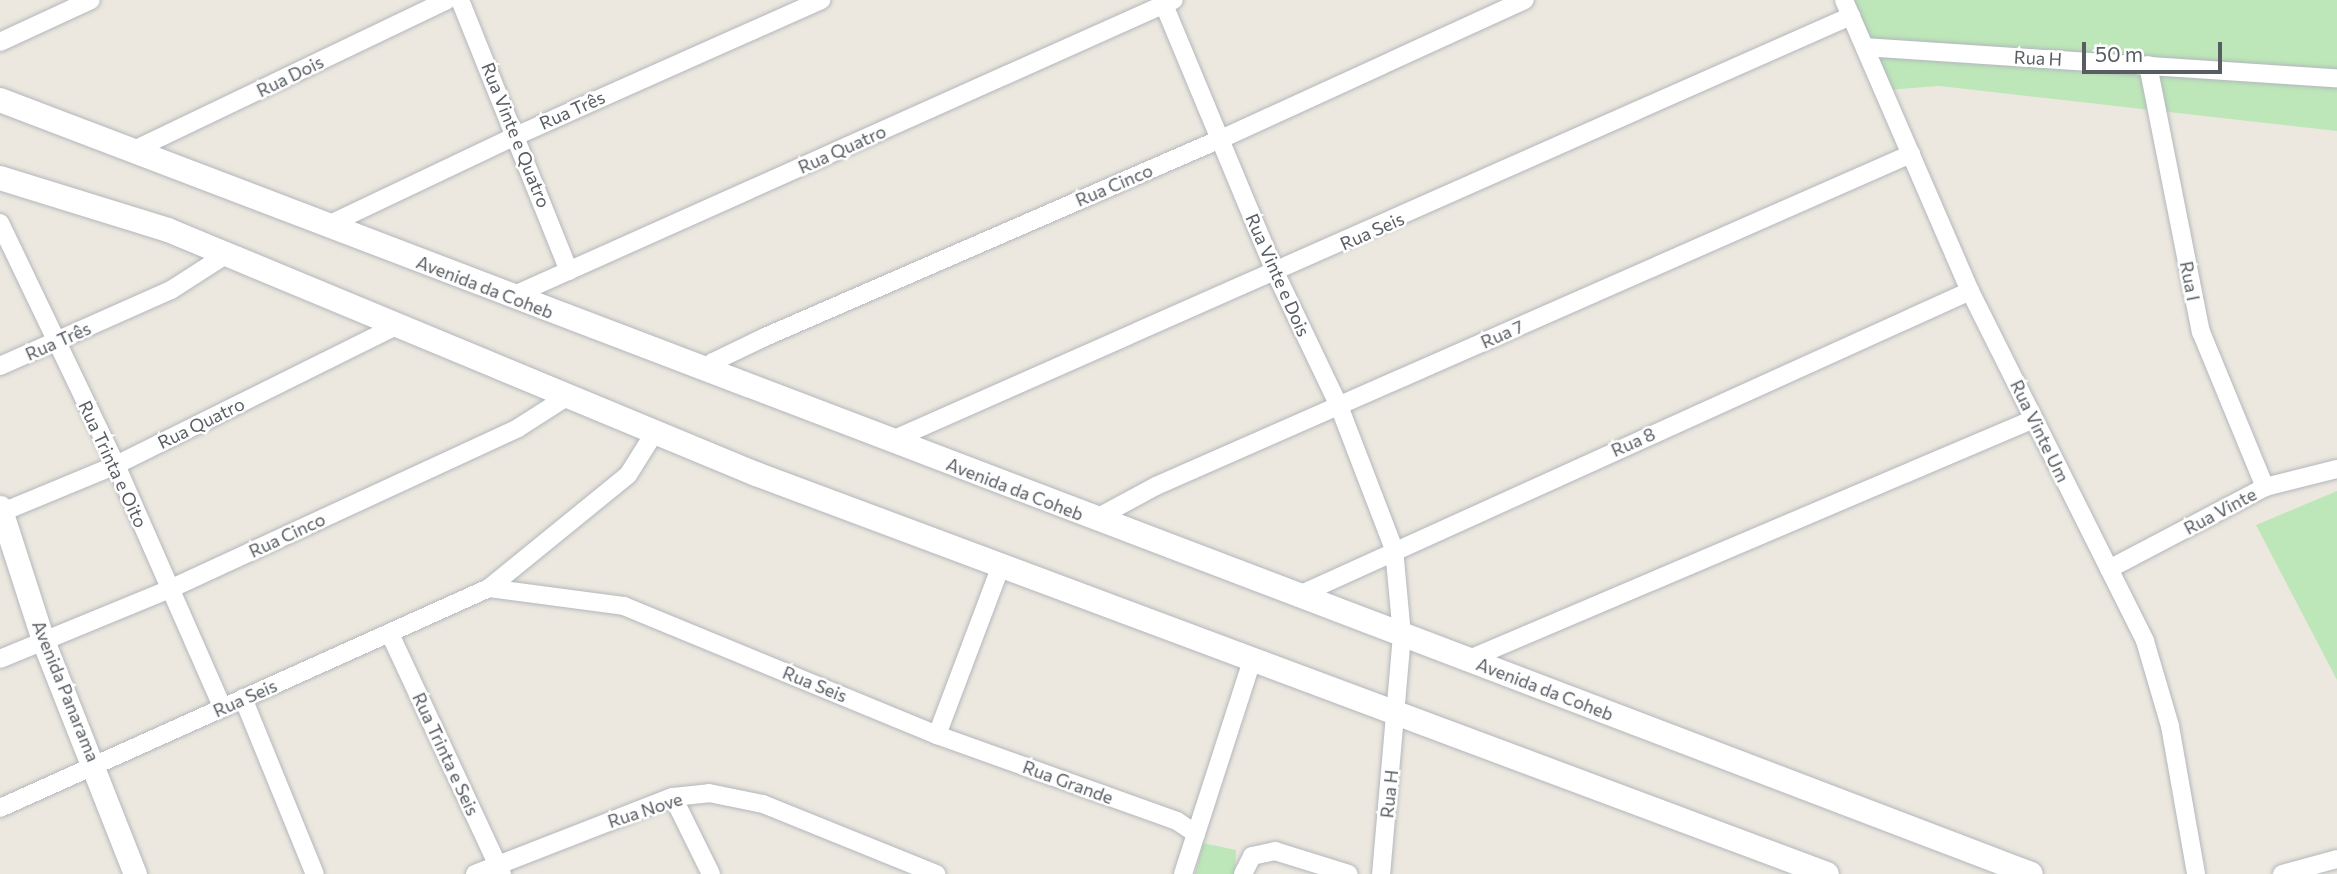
<!DOCTYPE html>
<html>
<head>
<meta charset="utf-8">
<style>
	body { margin:0 }
	#map { position:relative; width:2337px; height:874px; overflow:hidden; background:#ede8df; font-family:Commissioner,sans-serif }
	div>[style] { position:absolute }
	.green>* { inset:0; background:#bde7b9 }
	.roads { filter:drop-shadow(0 0 2px #b2b7bc) drop-shadow(0 0 2px #b2b7bc) }
	.minor>* { height:18px; margin:-9px; padding:0 9px; transform-origin:9px; border-radius:9px; background:#fff }
	.tertiary>* { height:23px; margin:-11.5px; padding:0 11.5px; transform-origin:11.5px; border-radius:11.5px; background:#fff }
	.secondary>* { height:24px; margin:-12px; padding:0 12px; transform-origin:12px; border-radius:12px; background:#fff }
	span { translate:-50% -50%; white-space:nowrap; text-align:center; line-height:1.15; -webkit-text-stroke:5px #fff; paint-order:stroke }
	.street-label { font-size:18px; color:#585d62 }
	.scale { position:absolute; left:2082px; top:42px; width:140px; height:32px; box-sizing:border-box; border:4px solid #585d62; border-top:0; padding-left:9px; font-size:21px; line-height:24px; white-space:nowrap; color:#585d62; -webkit-text-stroke:5px #fff; paint-order:stroke }
</style>
</head>
<body>
<div id="map">
	<div class="green">
		<i style="clip-path:polygon(1849px 0,2337px 0,2337px 131px,1939px 86px,1887px 90px)"></i>
		<i style="clip-path:polygon(2337px 491px,2337px 680px,2256px 525px)"></i>
		<i style="clip-path:polygon(1203px 843px,1236px 850px,1235px 874px,1195px 874px)"></i>
	</div>
	<div class="roads">
		<div class="minor">
			<i style="left:460px;top:0;width:292px;rotate:68.1deg"></i>
			<i style="left:1162px;top:0;width:297px;rotate:67.4deg"></i>
			<i style="left:1276px;top:274px;width:146px;rotate:64.5deg"></i>
			<i style="left:1339px;top:406px;width:153px;rotate:69deg"></i>
			<i style="left:1394px;top:549px;width:86px;rotate:84.7deg"></i>
			<i style="left:1402px;top:635px;width:240px;rotate:95deg"></i>
			<i style="left:1844px;top:0;width:317px;rotate:66.6deg"></i>
			<i style="left:1970px;top:291px;width:391px;rotate:63.4deg"></i>
			<i style="left:2145px;top:641px;width:89px;rotate:73.6deg"></i>
			<i style="left:2170px;top:726px;width:150px;rotate:80deg"></i>
			<i style="left:0;top:42px;width:100px;rotate:-24.8deg"></i>
			<i style="left:1865px;top:47px;width:473px;rotate:3.8deg"></i>
			<i style="left:2148px;top:65px;width:272px;rotate:78.8deg"></i>
			<i style="left:2201px;top:332px;width:168px;rotate:67.6deg"></i>
			<i style="left:132px;top:151px;width:349px;rotate:-25.6deg"></i>
			<i style="left:0;top:223px;width:268px;rotate:64.4deg"></i>
			<i style="left:116px;top:465px;width:264px;rotate:66.3deg"></i>
			<i style="left:326px;top:226px;width:212px;rotate:-25.4deg"></i>
			<i style="left:518px;top:135px;width:332px;rotate:-24deg"></i>
			<i style="left:510px;top:297px;width:727px;rotate:-24.1deg"></i>
			<i style="left:0;top:366px;width:187px;rotate:-24deg"></i>
			<i style="left:171px;top:290px;width:67px;rotate:-32.7deg"></i>
			<i style="left:705px;top:371px;width:12px;rotate:-48deg"></i>
			<i style="left:713px;top:362px;width:58px;rotate:-25.7deg"></i>
			<i style="left:765px;top:337px;width:497px;rotate:-23.5deg"></i>
			<i style="left:1221px;top:139px;width:334px;rotate:-24.6deg"></i>
			<i style="left:890px;top:441px;width:1051px;rotate:-23.86deg"></i>
			<i style="left:0;top:513px;width:126px;rotate:-22.5deg"></i>
			<i style="left:116px;top:465px;width:315px;rotate:-26.4deg"></i>
			<i style="left:1095px;top:519px;width:69px;rotate:-28.4deg"></i>
			<i style="left:1156px;top:486px;width:825px;rotate:-23.74deg"></i>
			<i style="left:2109px;top:569px;width:176px;rotate:-27.7deg"></i>
			<i style="left:2265px;top:487px;width:74px;rotate:-14deg"></i>
			<i style="left:489px;top:588px;width:136px;rotate:7.6deg"></i>
			<i style="left:624px;top:606px;width:339px;rotate:22.4deg"></i>
			<i style="left:937px;top:735px;width:255px;rotate:19.7deg"></i>
			<i style="left:1177px;top:821px;width:23px;rotate:34deg"></i>
			<i style="left:1297px;top:596px;width:739px;rotate:-24.38deg"></i>
			<i style="left:390px;top:634px;width:265px;rotate:65deg"></i>
			<i style="left:0;top:659px;width:184px;rotate:-22.4deg"></i>
			<i style="left:170px;top:589px;width:383px;rotate:-24.8deg"></i>
			<i style="left:518px;top:428px;width:59px;rotate:-32.6deg"></i>
			<i style="left:1467px;top:660px;width:616px;rotate:-23.03deg"></i>
			<i style="left:243px;top:698px;width:190px;rotate:67.8deg"></i>
			<i style="left:937px;top:735px;width:181px;rotate:-69.3deg"></i>
			<i style="left:673px;top:797px;width:86px;rotate:63.7deg"></i>
			<i style="left:0;top:808px;width:536px;rotate:-24.22deg"></i>
			<i style="left:489px;top:588px;width:179px;rotate:-39.1deg"></i>
			<i style="left:628px;top:475px;width:51px;rotate:-57.9deg"></i>
			<i style="left:475px;top:874px;width:212px;rotate:-21.3deg"></i>
			<i style="left:673px;top:797px;width:36px;rotate:-6deg"></i>
			<i style="left:709px;top:793px;width:55px;rotate:11.5deg"></i>
			<i style="left:763px;top:804px;width:187px;rotate:22deg"></i>
			<i style="left:1183px;top:874px;width:225px;rotate:-72.1deg"></i>
			<i style="left:1243px;top:874px;width:20px;rotate:-63deg"></i>
			<i style="left:1252px;top:856px;width:24px;rotate:-12deg"></i>
			<i style="left:1275px;top:851px;width:77px;rotate:17.3deg"></i>
			<i style="left:2282px;top:874px;width:57px;rotate:-15.3deg"></i>
		</div>
		<div class="tertiary">
			<i style="left:0;top:507px;width:143px;rotate:72.1deg"></i>
			<i style="left:44px;top:643px;width:248px;rotate:68.5deg"></i>
		</div>
		<div class="secondary">
			<i style="left:0;top:100px;width:2173px;rotate:20.86deg"></i>
			<i style="left:0;top:178px;width:176px;rotate:17.2deg"></i>
			<i style="left:168px;top:230px;width:637px;rotate:22.54deg"></i>
			<i style="left:756px;top:474px;width:1143px;rotate:20.48deg"></i>
		</div>
	</div>
	<div class="street-label">
		<span style="left:2038px;top:58px;rotate:3deg">Rua H</span>
		<span style="left:290px;top:76px;rotate:-26deg">Rua Dois</span>
		<span style="left:572px;top:110px;rotate:-24deg">Rua Três</span>
		<span style="left:516px;top:135px;rotate:68deg">Rua Vinte e Quatro</span>
		<span style="left:842px;top:149px;rotate:-24deg">Rua Quatro</span>
		<span style="left:1114px;top:185px;rotate:-23deg">Rua Cinco</span>
		<span style="left:1372px;top:231px;rotate:-24deg">Rua Seis</span>
		<span style="left:1278px;top:275px;rotate:66deg">Rua Vinte e Dois</span>
		<span style="left:2190px;top:281px;rotate:79deg">Rua I</span>
		<span style="left:485px;top:287px;rotate:21deg">Avenida da Coheb</span>
		<span style="left:1502px;top:334px;rotate:-24deg">Rua 7</span>
		<span style="left:58px;top:341px;rotate:-24deg">Rua Três</span>
		<span style="left:201px;top:423px;rotate:-26deg">Rua Quatro</span>
		<span style="left:2040px;top:431px;rotate:64deg">Rua Vinte Um</span>
		<span style="left:1633px;top:442px;rotate:-24deg">Rua 8</span>
		<span style="left:113px;top:464px;rotate:65deg">Rua Trinta e Oito</span>
		<span style="left:1015px;top:489px;rotate:21deg">Avenida da Coheb</span>
		<span style="left:2220px;top:511px;rotate:-28deg">Rua Vinte</span>
		<span style="left:287px;top:535px;rotate:-25deg">Rua Cinco</span>
		<span style="left:815px;top:684px;rotate:22deg">Rua Seis</span>
		<span style="left:1545px;top:689px;rotate:21deg">Avenida da Coheb</span>
		<span style="left:66px;top:691px;rotate:68deg">Avenida Panarama</span>
		<span style="left:245px;top:698px;rotate:-24deg">Rua Seis</span>
		<span style="left:446px;top:754px;rotate:65deg">Rua Trinta e Seis</span>
		<span style="left:1068px;top:782px;rotate:20deg">Rua Grande</span>
		<span style="left:1389px;top:794px;rotate:-84deg">Rua H</span>
		<span style="left:645px;top:810px;rotate:-18deg">Rua Nove</span>
	</div>
	<div class="scale">50 m</div>
</div>
</body>
</html>
